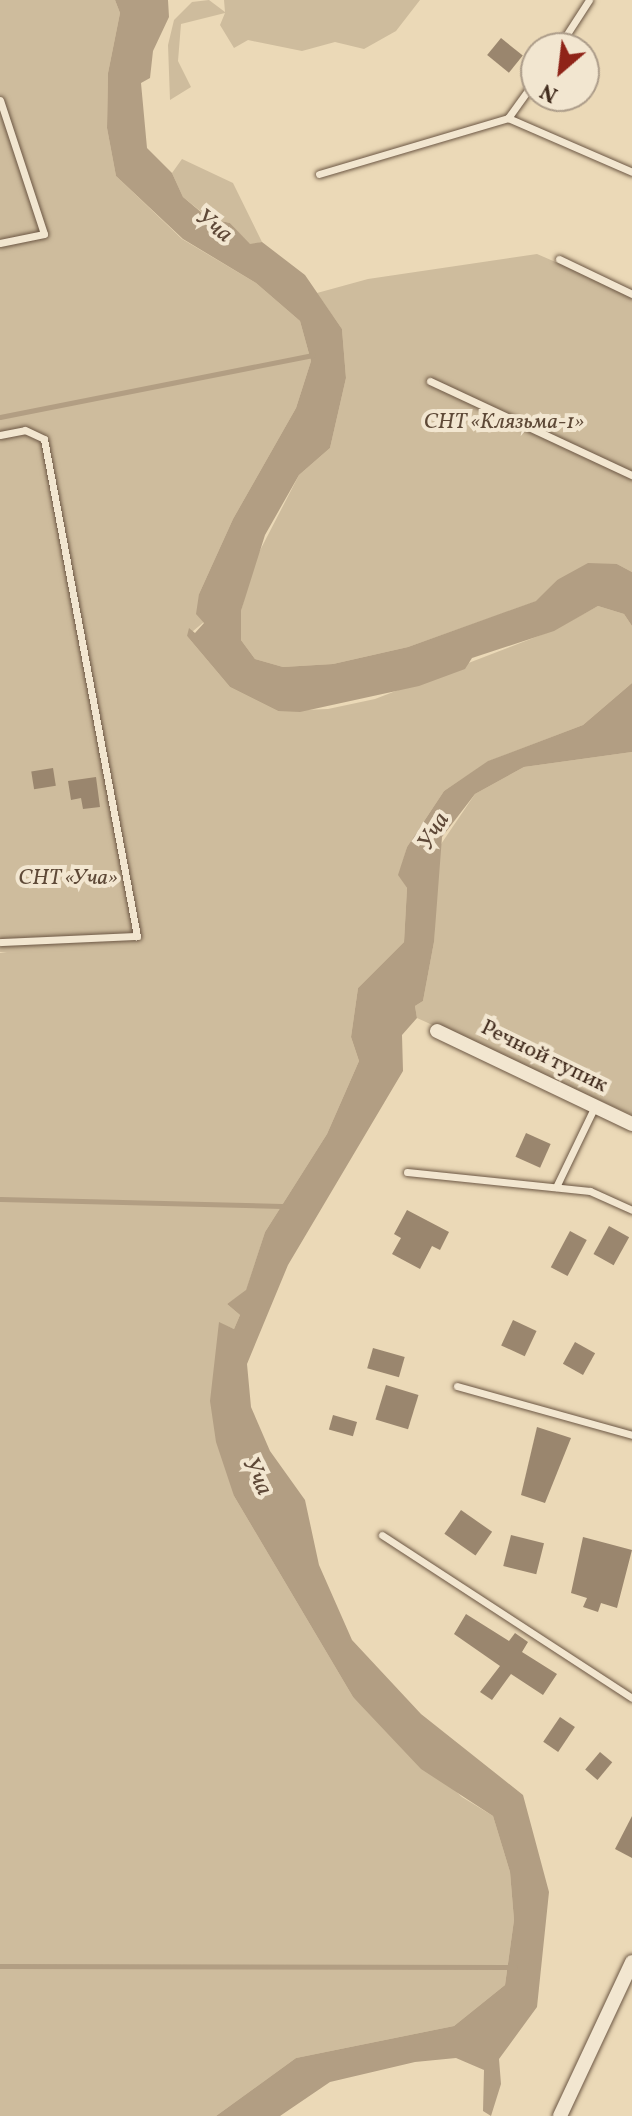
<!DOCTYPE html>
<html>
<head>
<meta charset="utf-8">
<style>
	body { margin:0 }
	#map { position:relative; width:632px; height:2116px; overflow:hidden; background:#ebd9b7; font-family:Vollkorn,serif }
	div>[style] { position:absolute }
	.green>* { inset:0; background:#cebc9d }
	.water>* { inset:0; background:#b29e83 }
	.stream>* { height:5px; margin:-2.5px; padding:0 2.5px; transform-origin:2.5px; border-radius:2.5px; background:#b29e83 }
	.building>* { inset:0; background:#9a866e; transform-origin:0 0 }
	.roads { filter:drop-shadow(0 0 2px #6c5744) drop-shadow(0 0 2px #6c5744) }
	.lane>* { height:7px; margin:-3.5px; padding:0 3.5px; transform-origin:3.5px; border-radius:3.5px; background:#f2e6d0 }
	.street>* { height:14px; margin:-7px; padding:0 7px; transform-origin:7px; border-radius:7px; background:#f2e6d0 }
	span { translate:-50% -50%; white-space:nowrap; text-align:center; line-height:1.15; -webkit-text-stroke:8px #f2e6d0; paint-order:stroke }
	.park-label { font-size:22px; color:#5e4937; font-style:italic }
	.street-label { font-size:22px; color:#422c1e }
	.water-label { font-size:24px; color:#5e4837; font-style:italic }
	.north { position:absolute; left:520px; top:32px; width:80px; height:80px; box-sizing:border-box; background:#f2e6d0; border:2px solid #ac9c89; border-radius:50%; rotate:208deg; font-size:22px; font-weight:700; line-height:32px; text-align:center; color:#422c1e }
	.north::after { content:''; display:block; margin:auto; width:28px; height:36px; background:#8f2418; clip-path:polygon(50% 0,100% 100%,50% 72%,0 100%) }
</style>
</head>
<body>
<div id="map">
	<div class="green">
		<i style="clip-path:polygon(0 0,115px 0,120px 13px,108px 73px,107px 128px,116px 176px,182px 239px,256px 283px,300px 321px,311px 361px,296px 408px,233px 519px,199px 594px,204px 622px,187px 636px,230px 687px,278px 711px,328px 709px,375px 699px,554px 630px,598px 606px,624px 614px,632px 626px,632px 683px,583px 725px,489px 761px,444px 791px,407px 847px,399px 875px,407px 888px,404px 942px,358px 988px,351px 1037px,359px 1061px,327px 1134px,265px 1232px,246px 1291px,227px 1304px,240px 1315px,234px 1329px,219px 1323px,234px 1496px,353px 1697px,462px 1797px,493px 1816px,510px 1872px,514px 1920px,505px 1985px,454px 2026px,296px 2058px,216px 2116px,0 2116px,0 953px,7px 952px,0 952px)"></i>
		<i style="clip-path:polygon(209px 0,225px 12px,224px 0,420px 0,396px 31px,364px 49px,335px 42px,302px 51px,248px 40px,234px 48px,220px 25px,225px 13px,181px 24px,178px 61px,191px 87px,170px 100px,168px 45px,174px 20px,192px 2px)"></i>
		<i style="clip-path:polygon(182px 159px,233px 183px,262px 242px,250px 245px,230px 223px,209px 218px,183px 197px,172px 173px)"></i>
		<i style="clip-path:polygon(537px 254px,632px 295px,632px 572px,617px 564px,557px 580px,537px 601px,408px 647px,333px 664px,283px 667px,255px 659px,241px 640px,241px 611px,254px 562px,299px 475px,330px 448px,346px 378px,342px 329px,317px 293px,368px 279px)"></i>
		<i style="clip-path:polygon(632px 752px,632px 1115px,417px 1018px,415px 1006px,423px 1001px,434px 942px,437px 850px,475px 794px,524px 767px)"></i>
	</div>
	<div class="water">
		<i style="clip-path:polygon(115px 0,168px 0,169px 17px,153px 51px,150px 78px,141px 83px,147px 148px,172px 173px,183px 197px,208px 218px,230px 223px,250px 244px,262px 242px,305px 275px,342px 329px,346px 378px,330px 448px,299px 475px,265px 535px,241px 611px,241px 640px,255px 659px,283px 667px,333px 664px,408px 647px,536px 601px,557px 580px,588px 563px,617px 564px,632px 572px,632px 626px,624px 614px,598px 606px,554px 631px,472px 658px,465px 669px,419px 686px,300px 712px,278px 711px,230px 687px,187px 636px,189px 628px,195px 633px,204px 623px,196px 614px,199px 594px,233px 519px,296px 408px,311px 361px,300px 321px,256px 283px,183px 239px,116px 176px,107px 128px,108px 73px,120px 13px)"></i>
		<i style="clip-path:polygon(632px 683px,632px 752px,524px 767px,475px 794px,442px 837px,434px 942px,423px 1001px,415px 1006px,417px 1018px,402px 1035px,403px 1071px,288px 1265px,247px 1364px,251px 1407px,270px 1451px,305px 1500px,319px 1565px,352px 1640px,421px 1714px,523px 1795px,549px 1892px,537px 2007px,499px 2059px,501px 2084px,491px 2116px,483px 2111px,484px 2070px,456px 2058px,415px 2062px,330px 2082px,280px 2116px,216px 2116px,296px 2058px,454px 2026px,505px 1985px,514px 1920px,510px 1872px,493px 1816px,421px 1769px,353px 1697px,234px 1496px,216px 1442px,210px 1401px,219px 1322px,234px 1329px,240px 1315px,227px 1304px,246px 1290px,265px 1232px,327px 1134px,359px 1061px,351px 1037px,358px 988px,404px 942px,407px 888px,398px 875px,407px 847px,444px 791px,488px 761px,583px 725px)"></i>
	</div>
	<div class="stream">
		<i style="left:0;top:417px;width:319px;rotate:-11.2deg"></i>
		<i style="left:0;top:1199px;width:282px;rotate:1.4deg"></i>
		<i style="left:0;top:1966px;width:515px;rotate:0.11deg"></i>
	</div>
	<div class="building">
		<i style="left:501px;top:38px;width:28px;height:22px;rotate:39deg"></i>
		<i style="left:53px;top:768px;width:18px;height:22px;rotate:81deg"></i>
		<i style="clip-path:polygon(96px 777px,100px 807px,83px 809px,81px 798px,71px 800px,68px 781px)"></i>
		<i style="left:526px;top:1133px;width:27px;height:26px;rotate:24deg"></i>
		<i style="clip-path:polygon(407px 1210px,449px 1232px,440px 1250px,432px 1246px,420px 1269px,392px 1254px,401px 1238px,394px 1234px)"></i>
		<i style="left:609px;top:1226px;width:23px;height:32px;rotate:29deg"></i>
		<i style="left:570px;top:1231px;width:19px;height:41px;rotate:28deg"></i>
		<i style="left:513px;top:1320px;width:26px;height:28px;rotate:25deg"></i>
		<i style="left:575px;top:1342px;width:23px;height:25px;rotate:29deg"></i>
		<i style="left:373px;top:1348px;width:33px;height:21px;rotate:16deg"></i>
		<i style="left:386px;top:1385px;width:34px;height:36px;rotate:17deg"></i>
		<i style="left:333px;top:1415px;width:25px;height:15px;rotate:16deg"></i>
		<i style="clip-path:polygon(537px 1427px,571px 1438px,545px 1503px,521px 1495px)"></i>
		<i style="left:461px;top:1510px;width:38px;height:29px;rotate:35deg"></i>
		<i style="left:511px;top:1535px;width:34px;height:32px;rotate:14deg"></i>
		<i style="clip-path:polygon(583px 1537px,632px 1550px,617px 1608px,601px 1603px,598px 1612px,583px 1607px,587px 1598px,571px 1593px)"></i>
		<i style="clip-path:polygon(466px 1614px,509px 1641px,515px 1633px,528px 1642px,522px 1652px,557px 1674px,543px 1695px,511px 1674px,492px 1700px,480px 1692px,500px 1666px,454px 1634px)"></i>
		<i style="left:560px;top:1717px;width:18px;height:30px;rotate:34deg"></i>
		<i style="left:600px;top:1752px;width:16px;height:23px;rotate:40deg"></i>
		<i style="clip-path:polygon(632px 1816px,632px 1858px,615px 1849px)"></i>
	</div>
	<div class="roads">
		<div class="lane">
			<i style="left:558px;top:48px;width:57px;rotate:-57.1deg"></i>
			<i style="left:0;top:100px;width:141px;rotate:71.8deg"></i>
			<i style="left:44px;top:234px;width:45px;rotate:168.4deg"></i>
			<i style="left:508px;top:118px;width:135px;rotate:23.5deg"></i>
			<i style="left:319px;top:174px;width:197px;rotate:-16.5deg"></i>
			<i style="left:508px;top:118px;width:48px;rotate:-54.3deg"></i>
			<i style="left:559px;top:259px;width:81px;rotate:25.6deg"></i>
			<i style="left:430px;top:381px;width:223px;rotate:25deg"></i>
			<i style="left:0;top:435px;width:25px;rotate:-11deg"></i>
			<i style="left:25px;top:430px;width:21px;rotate:25deg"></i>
			<i style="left:44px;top:439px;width:506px;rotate:79.4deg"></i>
			<i style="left:137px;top:936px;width:137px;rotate:177.5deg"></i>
			<i style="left:407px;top:1172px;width:184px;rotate:5.9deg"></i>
			<i style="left:590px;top:1191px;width:46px;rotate:24.3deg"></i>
			<i style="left:556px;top:1187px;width:90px;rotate:-64.3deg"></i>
			<i style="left:457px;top:1386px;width:182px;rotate:15.6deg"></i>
			<i style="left:382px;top:1535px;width:298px;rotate:33.1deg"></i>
		</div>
		<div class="street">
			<i style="left:437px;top:1031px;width:216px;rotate:25.5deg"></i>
			<i style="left:560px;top:2116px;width:170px;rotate:-64.9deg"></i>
		</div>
	</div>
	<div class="park-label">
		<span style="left:504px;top:423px">СНТ «Клязьма-1»</span>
		<span style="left:68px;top:879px">СНТ «Уча»</span>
	</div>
	<div class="street-label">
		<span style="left:544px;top:1057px;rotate:26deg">Речной тупик</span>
	</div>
	<div class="water-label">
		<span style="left:213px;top:227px;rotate:38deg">Уча</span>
		<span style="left:435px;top:832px;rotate:-59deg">Уча</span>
		<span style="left:256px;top:1477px;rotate:64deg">Уча</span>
	</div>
	<div class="north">N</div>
</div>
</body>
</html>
